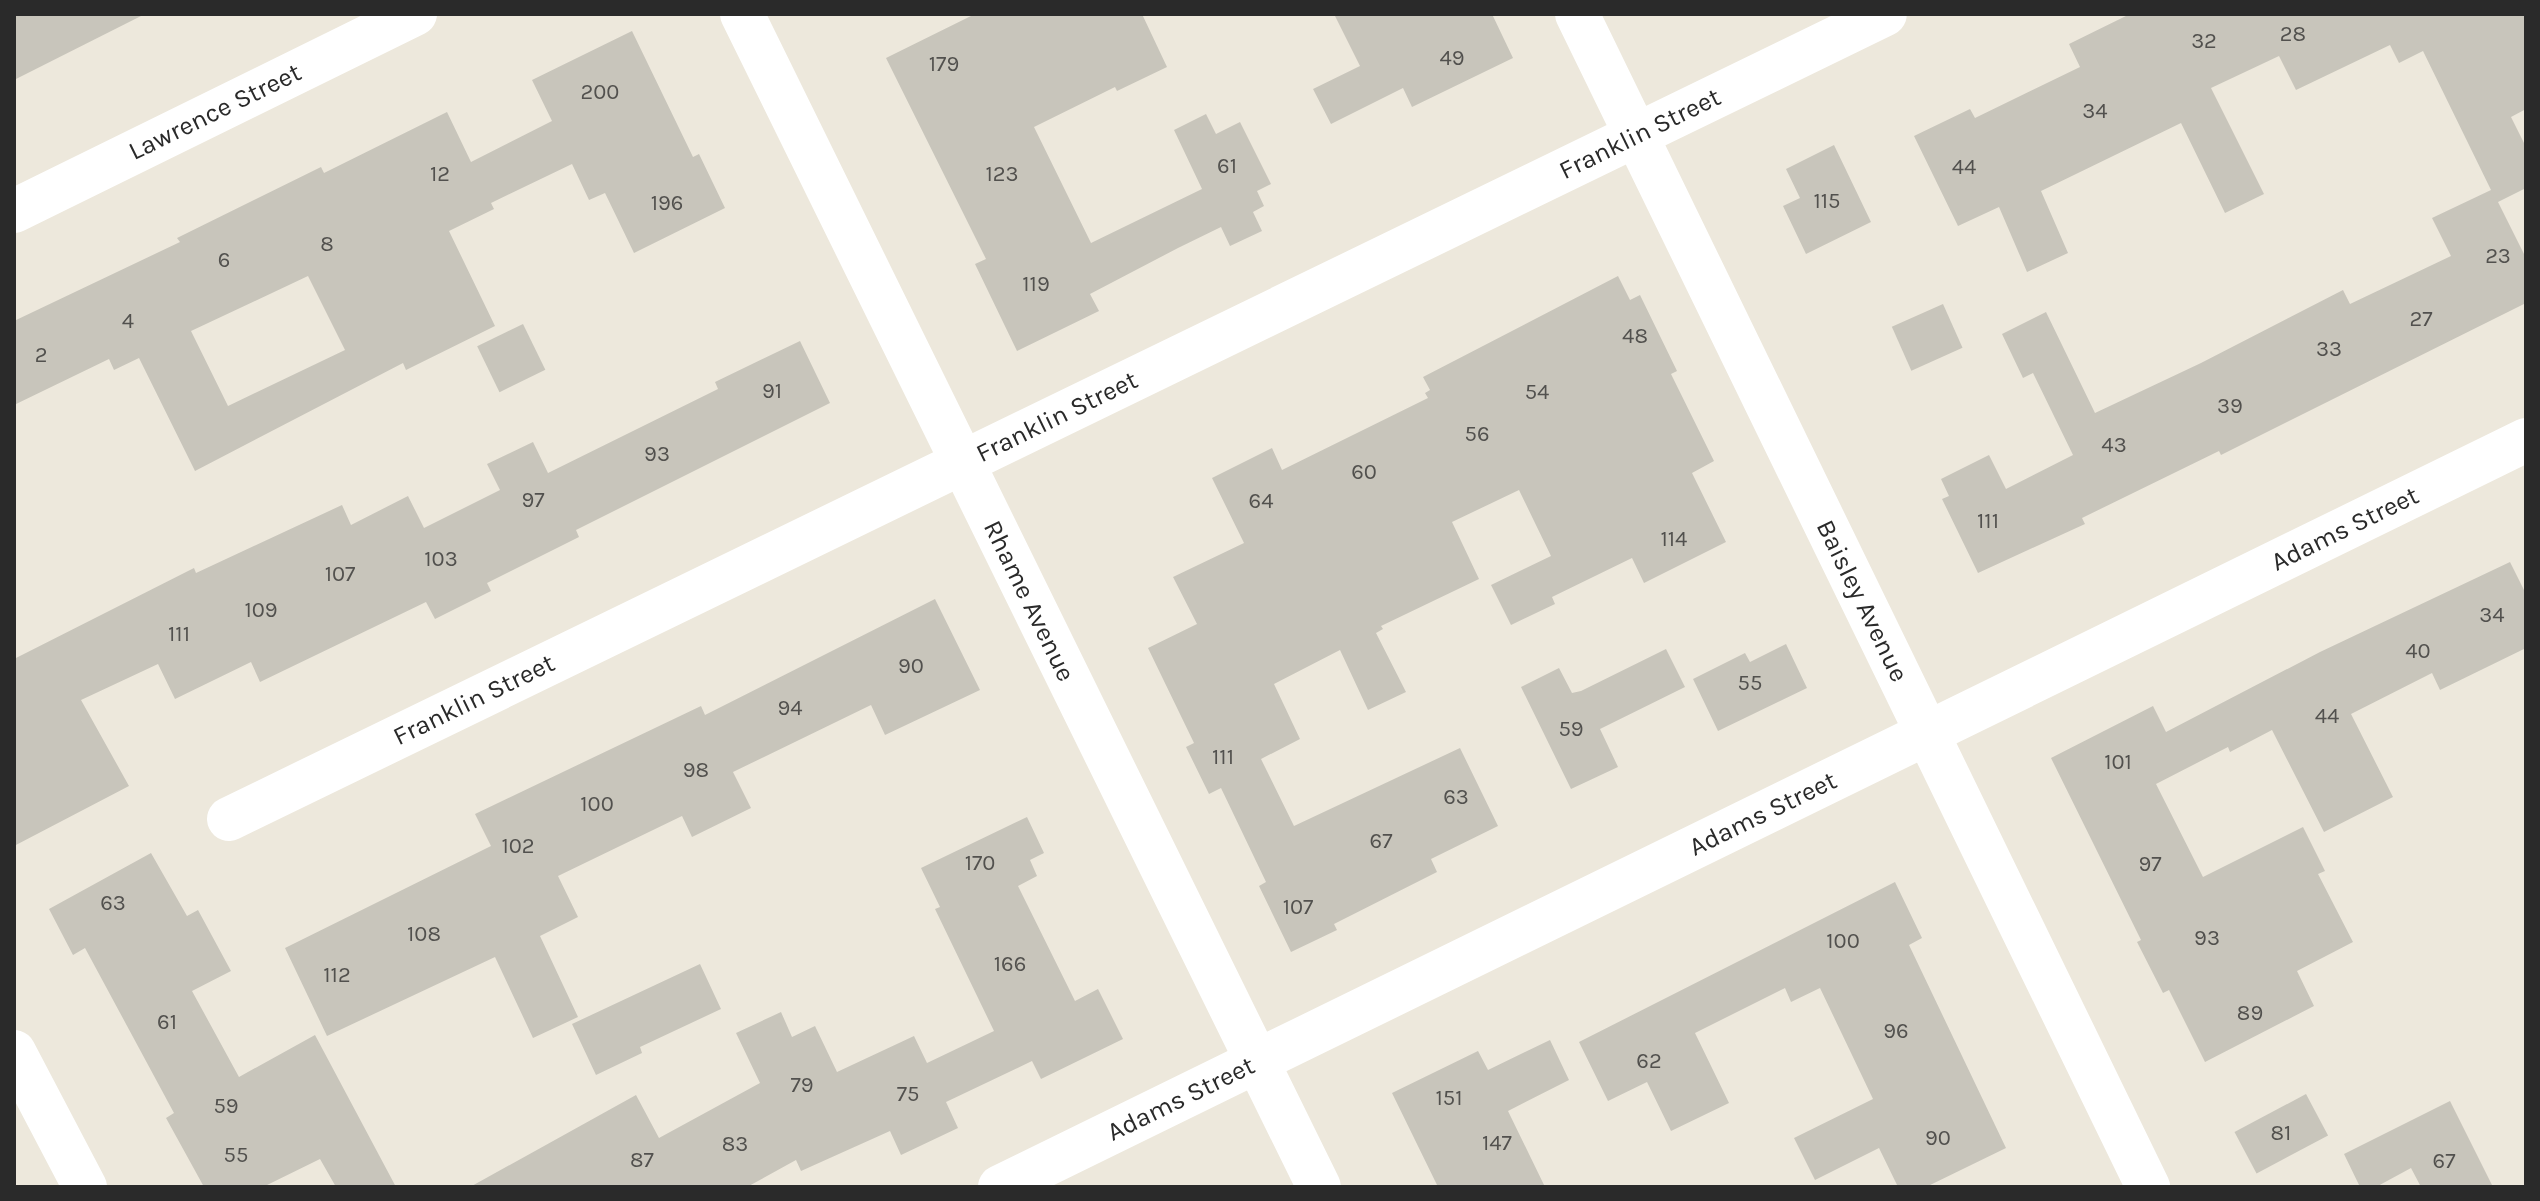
<!DOCTYPE html>
<html>
<head>
<meta charset="utf-8">
<style>
	body { margin:0 }
	#map { position:relative; width:2540px; height:1201px; overflow:hidden; background:#ede8dc; font-family:Karla,sans-serif }
	div>[style] { position:absolute }
	.building>* { inset:0; background:#c8c5bb; transform-origin:0 0 }
	.minor>* { height:44px; margin:-22px; padding:0 22px; transform-origin:22px; border-radius:22px; background:#fff }
	span { translate:-50% -50%; white-space:nowrap; text-align:center; line-height:1.15; -webkit-text-stroke:7px #fff; paint-order:stroke }
	.number-label { font-size:22px; color:#52514e }
	.number-label span { -webkit-text-stroke-width:0 }
	.street-label { font-size:26px; color:#2a2a2a }
	.frame { position:absolute; inset:0; border:16px solid #2a2a2a; pointer-events:none }
</style>
</head>
<body>
<div id="map">
	<div class="building">
		<i style="clip-path:polygon(14px 14px,145px 14px,14px 80px)"></i>
		<i style="clip-path:polygon(975px 14px,1142px 14px,1167px 67px,1117px 91px,1115px 87px,1034px 127px,1091px 243px,1202px 189px,1174px 130px,1206px 114px,1216px 134px,1240px 122px,1271px 184px,1257px 191px,1264px 206px,1253px 212px,1262px 231px,1230px 246px,1221px 227px,1178px 248px,1090px 294px,1099px 311px,1017px 351px,975px 264px,986px 259px,886px 58px)"></i>
		<i style="clip-path:polygon(1334px 14px,1492px 14px,1513px 58px,1412px 107px,1403px 88px,1331px 124px,1313px 89px,1360px 66px)"></i>
		<i style="clip-path:polygon(2130px 14px,2526px 14px,2526px 109px,2511px 117px,2526px 147px,2526px 188px,2498px 202px,2526px 258px,2526px 303px,2221px 455px,2219px 451px,2082px 518px,2085px 524px,1978px 573px,1942px 499px,1949px 496px,1941px 479px,1989px 455px,2006px 489px,2073px 455px,2033px 373px,2023px 378px,2002px 334px,2046px 312px,2095px 413px,2201px 363px,2343px 290px,2350px 304px,2451px 256px,2432px 218px,2491px 190px,2423px 51px,2399px 63px,2390px 45px,2296px 90px,2279px 56px,2211px 88px,2264px 194px,2225px 213px,2181px 123px,2041px 191px,2068px 253px,2027px 272px,1999px 207px,1958px 226px,1914px 136px,1970px 109px,1975px 118px,2080px 67px,2069px 44px)"></i>
		<i style="clip-path:polygon(evenodd,632px 31px,693px 157px,699px 154px,725px 208px,634px 253px,605px 193px,589px 200px,572px 164px,491px 203px,494px 209px,449px 231px,495px 326px,406px 370px,403px 363px,195px 471px,139px 358px,114px 370px,109px 359px,14px 405px,14px 321px,180px 242px,177px 238px,321px 167px,324px 173px,447px 112px,471px 162px,552px 121px,532px 80px,632px 31px,308px 276px,345px 350px,228px 406px,191px 331px,308px 276px)"></i>
		<i style="clip-path:polygon(1834px 145px,1871px 222px,1806px 254px,1783px 206px,1800px 198px,1786px 169px)"></i>
		<i style="clip-path:polygon(1618px 276px,1630px 300px,1640px 295px,1677px 371px,1671px 374px,1714px 461px,1692px 473px,1726px 542px,1644px 583px,1632px 558px,1552px 597px,1555px 604px,1511px 625px,1491px 585px,1551px 556px,1519px 490px,1452px 522px,1479px 579px,1381px 626px,1383px 629px,1376px 633px,1406px 692px,1368px 710px,1340px 650px,1274px 684px,1300px 739px,1261px 759px,1294px 826px,1460px 748px,1498px 826px,1431px 859px,1437px 872px,1334px 924px,1337px 930px,1291px 952px,1259px 886px,1266px 882px,1221px 788px,1209px 794px,1186px 747px,1194px 743px,1148px 648px,1197px 624px,1173px 577px,1244px 543px,1212px 478px,1272px 448px,1282px 470px,1428px 398px,1425px 393px,1430px 390px,1423px 377px)"></i>
		<i style="left:1943px;top:304px;width:48px;height:56px;rotate:66deg"></i>
		<i style="left:523px;top:324px;width:51px;height:51px;rotate:64deg"></i>
		<i style="clip-path:polygon(800px 341px,830px 403px,576px 530px,579px 537px,487px 583px,491px 591px,435px 619px,426px 602px,260px 682px,251px 662px,175px 699px,158px 664px,81px 700px,129px 786px,14px 846px,14px 659px,194px 568px,196px 573px,342px 505px,351px 525px,408px 496px,424px 528px,500px 490px,487px 464px,533px 442px,548px 473px,718px 389px,715px 382px)"></i>
		<i style="clip-path:polygon(2510px 562px,2526px 594px,2526px 648px,2440px 690px,2432px 673px,2351px 714px,2393px 797px,2324px 832px,2272px 730px,2230px 752px,2228px 747px,2156px 784px,2203px 877px,2303px 827px,2325px 871px,2318px 874px,2353px 942px,2297px 971px,2314px 1006px,2205px 1062px,2169px 990px,2163px 993px,2137px 942px,2141px 940px,2051px 758px,2153px 706px,2166px 732px,2320px 652px)"></i>
		<i style="clip-path:polygon(935px 599px,980px 690px,885px 735px,871px 705px,733px 772px,751px 808px,692px 837px,682px 816px,558px 876px,578px 917px,540px 936px,578px 1017px,533px 1038px,495px 957px,327px 1036px,285px 948px,491px 846px,475px 814px,701px 706px,705px 715px)"></i>
		<i style="clip-path:polygon(1786px 644px,1807px 688px,1718px 731px,1693px 679px,1745px 653px,1750px 662px)"></i>
		<i style="clip-path:polygon(1666px 649px,1685px 687px,1600px 729px,1618px 767px,1571px 789px,1521px 687px,1559px 668px,1572px 693px,1581px 691px)"></i>
		<i style="clip-path:polygon(1027px 817px,1044px 853px,1030px 860px,1037px 876px,1018px 886px,1075px 1001px,1098px 989px,1123px 1039px,1041px 1079px,1032px 1061px,946px 1102px,958px 1128px,901px 1155px,890px 1131px,801px 1171px,796px 1160px,747px 1187px,470px 1187px,636px 1095px,659px 1138px,760px 1083px,736px 1033px,781px 1012px,792px 1037px,815px 1026px,837px 1072px,914px 1036px,927px 1063px,994px 1031px,935px 909px,940px 907px,921px 868px)"></i>
		<i style="clip-path:polygon(151px 853px,187px 916px,198px 910px,231px 971px,192px 991px,239px 1077px,315px 1035px,396px 1187px,336px 1187px,320px 1159px,263px 1187px,204px 1187px,166px 1118px,174px 1113px,85px 948px,73px 955px,49px 909px)"></i>
		<i style="clip-path:polygon(1895px 882px,1922px 938px,1909px 945px,2006px 1148px,1926px 1187px,1898px 1187px,1879px 1148px,1815px 1180px,1794px 1138px,1873px 1099px,1820px 988px,1791px 1002px,1785px 988px,1695px 1033px,1729px 1103px,1671px 1131px,1647px 1082px,1608px 1101px,1579px 1042px)"></i>
		<i style="clip-path:polygon(700px 964px,721px 1009px,640px 1047px,642px 1053px,596px 1075px,572px 1024px)"></i>
		<i style="clip-path:polygon(1550px 1040px,1569px 1080px,1508px 1111px,1545px 1187px,1438px 1187px,1392px 1093px,1478px 1051px,1488px 1070px)"></i>
		<i style="left:2306px;top:1094px;width:47px;height:81px;rotate:62deg"></i>
		<i style="clip-path:polygon(2450px 1101px,2493px 1187px,2421px 1187px,2411px 1168px,2376px 1187px,2360px 1187px,2344px 1154px)"></i>
	</div>
	<div class="minor">
		<i style="left:742px;top:14px;width:1307px;rotate:63.81deg"></i>
		<i style="left:1577px;top:14px;width:1305px;rotate:64.04deg"></i>
		<i style="left:14px;top:211px;width:447px;rotate:-26.2deg"></i>
		<i style="left:229px;top:819px;width:1841px;rotate:-25.92deg"></i>
		<i style="left:14px;top:1052px;width:153px;rotate:62.3deg"></i>
		<i style="left:1000px;top:1187px;width:1699px;rotate:-26.08deg"></i>
	</div>
	<div class="number-label">
		<span style="left:2293px;top:35px">28</span>
		<span style="left:2204px;top:42px">32</span>
		<span style="left:1452px;top:59px">49</span>
		<span style="left:944px;top:65px">179</span>
		<span style="left:600px;top:93px">200</span>
		<span style="left:2095px;top:112px">34</span>
		<span style="left:1227px;top:167px">61</span>
		<span style="left:1964px;top:168px">44</span>
		<span style="left:440px;top:175px">12</span>
		<span style="left:1002px;top:175px">123</span>
		<span style="left:1827px;top:202px">115</span>
		<span style="left:667px;top:204px">196</span>
		<span style="left:327px;top:245px">8</span>
		<span style="left:2498px;top:257px">23</span>
		<span style="left:224px;top:261px">6</span>
		<span style="left:1036px;top:285px">119</span>
		<span style="left:2421px;top:320px">27</span>
		<span style="left:128px;top:322px">4</span>
		<span style="left:1635px;top:337px">48</span>
		<span style="left:2329px;top:350px">33</span>
		<span style="left:41px;top:356px">2</span>
		<span style="left:772px;top:392px">91</span>
		<span style="left:1537px;top:393px">54</span>
		<span style="left:2230px;top:407px">39</span>
		<span style="left:1477px;top:435px">56</span>
		<span style="left:2114px;top:446px">43</span>
		<span style="left:657px;top:455px">93</span>
		<span style="left:1364px;top:473px">60</span>
		<span style="left:533px;top:501px">97</span>
		<span style="left:1261px;top:502px">64</span>
		<span style="left:1988px;top:522px">111</span>
		<span style="left:1674px;top:540px">114</span>
		<span style="left:441px;top:560px">103</span>
		<span style="left:340px;top:575px">107</span>
		<span style="left:261px;top:611px">109</span>
		<span style="left:2492px;top:616px">34</span>
		<span style="left:179px;top:635px">111</span>
		<span style="left:2418px;top:652px">40</span>
		<span style="left:911px;top:667px">90</span>
		<span style="left:1750px;top:684px">55</span>
		<span style="left:790px;top:709px">94</span>
		<span style="left:2327px;top:717px">44</span>
		<span style="left:1571px;top:730px">59</span>
		<span style="left:1223px;top:758px">111</span>
		<span style="left:2118px;top:763px">101</span>
		<span style="left:696px;top:771px">98</span>
		<span style="left:1456px;top:798px">63</span>
		<span style="left:597px;top:805px">100</span>
		<span style="left:1381px;top:842px">67</span>
		<span style="left:518px;top:847px">102</span>
		<span style="left:980px;top:864px">170</span>
		<span style="left:2150px;top:865px">97</span>
		<span style="left:113px;top:904px">63</span>
		<span style="left:1298px;top:908px">107</span>
		<span style="left:424px;top:935px">108</span>
		<span style="left:2207px;top:939px">93</span>
		<span style="left:1843px;top:942px">100</span>
		<span style="left:1010px;top:965px">166</span>
		<span style="left:337px;top:976px">112</span>
		<span style="left:2250px;top:1014px">89</span>
		<span style="left:167px;top:1023px">61</span>
		<span style="left:1896px;top:1032px">96</span>
		<span style="left:1649px;top:1062px">62</span>
		<span style="left:802px;top:1086px">79</span>
		<span style="left:908px;top:1095px">75</span>
		<span style="left:1449px;top:1099px">151</span>
		<span style="left:226px;top:1107px">59</span>
		<span style="left:2281px;top:1134px">81</span>
		<span style="left:1938px;top:1139px">90</span>
		<span style="left:1497px;top:1144px">147</span>
		<span style="left:735px;top:1145px">83</span>
		<span style="left:236px;top:1156px">55</span>
		<span style="left:642px;top:1161px">87</span>
		<span style="left:2444px;top:1162px">67</span>
	</div>
	<div class="street-label">
		<span style="left:215px;top:112px;rotate:-26deg">Lawrence Street</span>
		<span style="left:1640px;top:134px;rotate:-26deg">Franklin Street</span>
		<span style="left:1057px;top:417px;rotate:-26deg">Franklin Street</span>
		<span style="left:2345px;top:529px;rotate:-26deg">Adams Street</span>
		<span style="left:1029px;top:601px;rotate:64deg">Rhame Avenue</span>
		<span style="left:1862px;top:601px;rotate:64deg">Baisley Avenue</span>
		<span style="left:474px;top:700px;rotate:-26deg">Franklin Street</span>
		<span style="left:1763px;top:814px;rotate:-26deg">Adams Street</span>
		<span style="left:1181px;top:1099px;rotate:-26deg">Adams Street</span>
	</div>
	<div class="frame"></div>
</div>
</body>
</html>
